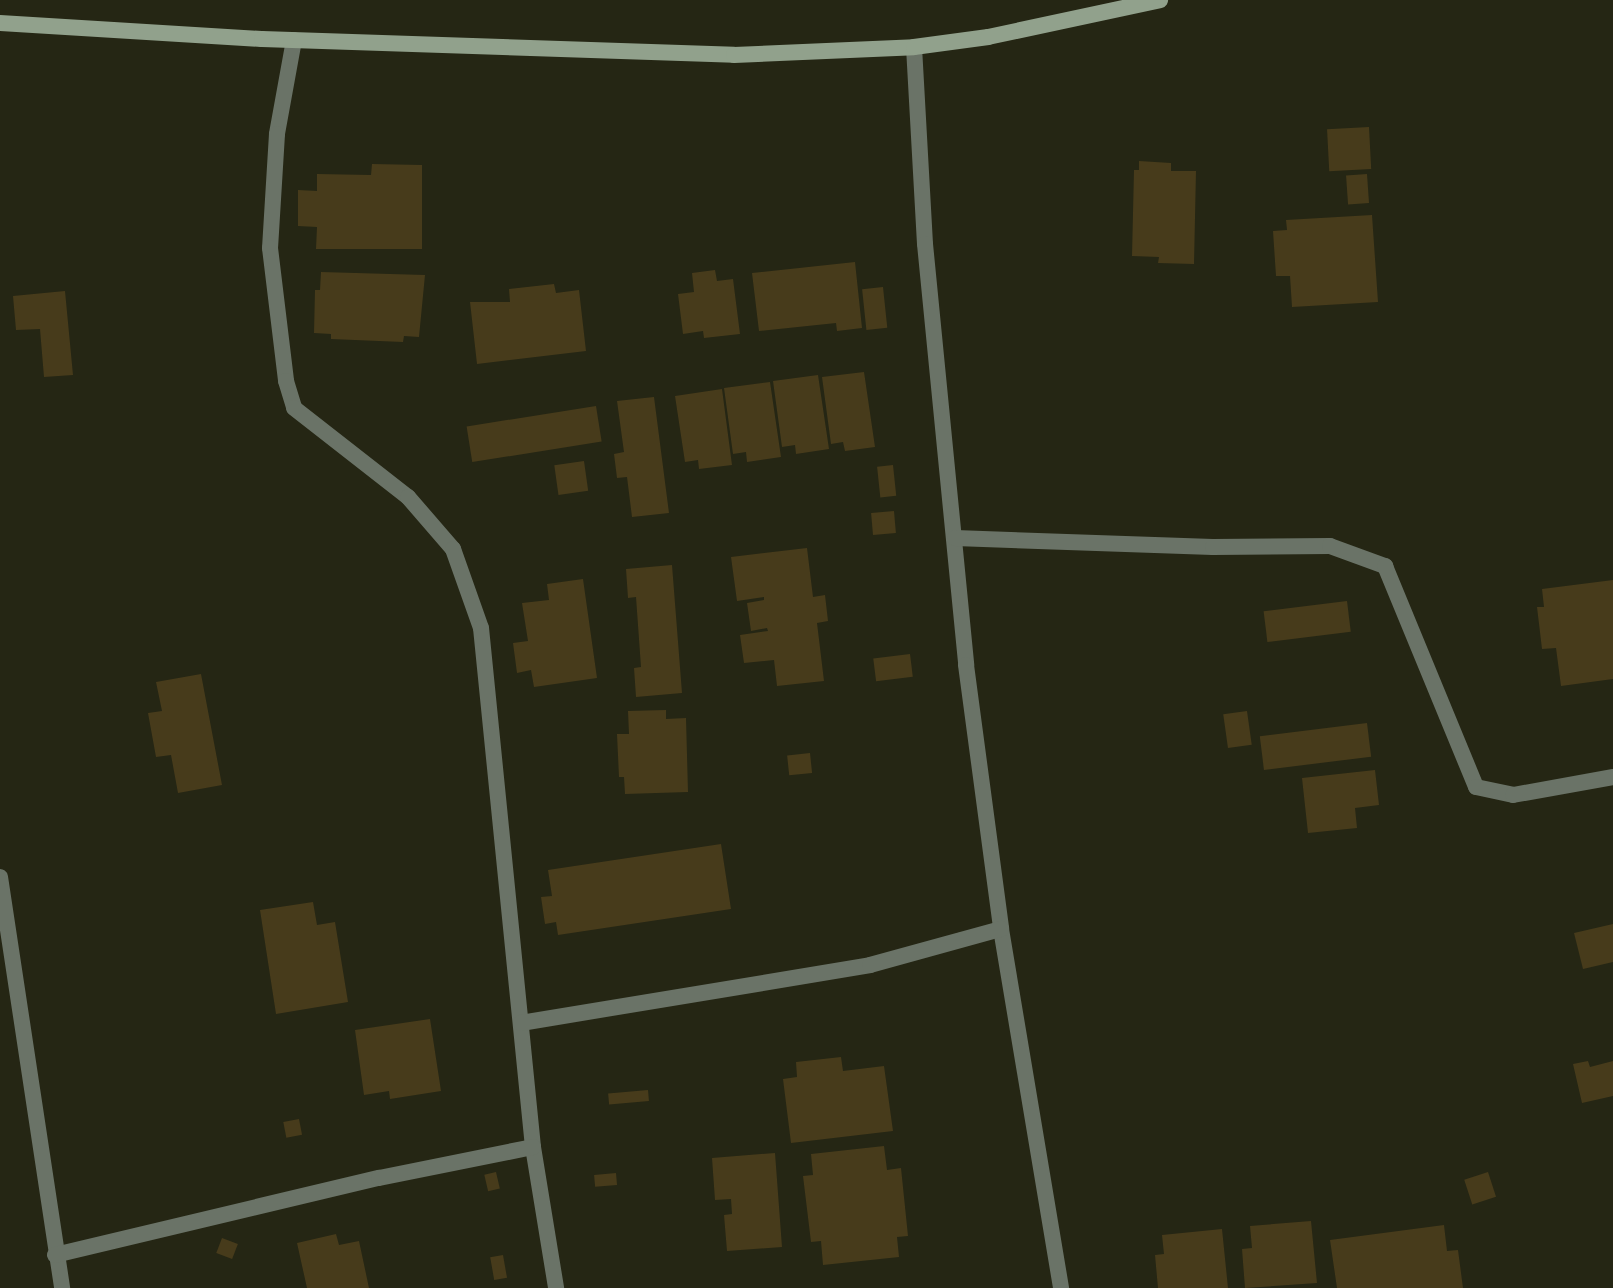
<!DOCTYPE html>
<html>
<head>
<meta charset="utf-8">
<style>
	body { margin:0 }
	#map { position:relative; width:1613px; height:1288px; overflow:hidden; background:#252614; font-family:Signika,sans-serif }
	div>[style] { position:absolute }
	.building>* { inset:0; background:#473b1b; transform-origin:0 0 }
	.street>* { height:16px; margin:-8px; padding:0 8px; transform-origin:8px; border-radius:8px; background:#6a7367 }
	.secondary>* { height:16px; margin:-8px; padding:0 8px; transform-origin:8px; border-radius:8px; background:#91a18c }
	span { translate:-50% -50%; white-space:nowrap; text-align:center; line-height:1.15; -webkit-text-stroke:7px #0e0f07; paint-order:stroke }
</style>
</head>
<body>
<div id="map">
	<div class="building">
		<i style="left:1369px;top:127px;width:42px;height:42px;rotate:87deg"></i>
		<i style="clip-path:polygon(1139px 161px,1171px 163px,1171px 171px,1196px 171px,1194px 264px,1158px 263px,1159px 257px,1132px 256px,1134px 170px,1139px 170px)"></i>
		<i style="clip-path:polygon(372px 164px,422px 165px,422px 249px,316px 249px,317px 227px,298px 226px,298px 190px,317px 191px,317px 174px,371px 175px)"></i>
		<i style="left:1367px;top:174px;width:29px;height:21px;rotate:86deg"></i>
		<i style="clip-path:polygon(1372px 215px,1378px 302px,1292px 307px,1290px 276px,1276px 276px,1273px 231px,1287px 230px,1286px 220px)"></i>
		<i style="clip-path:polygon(855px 262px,862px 328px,837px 331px,836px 323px,759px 331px,752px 273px)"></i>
		<i style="clip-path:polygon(715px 270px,717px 281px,733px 279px,740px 334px,704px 338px,703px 331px,683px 334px,678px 294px,694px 292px,692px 273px)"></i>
		<i style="clip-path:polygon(321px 272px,425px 275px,419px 337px,404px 336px,403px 342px,331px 339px,331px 334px,314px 333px,315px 290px,320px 290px)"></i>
		<i style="clip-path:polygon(554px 284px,556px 293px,579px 290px,586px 351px,477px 364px,470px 302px,510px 302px,509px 289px)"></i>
		<i style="left:883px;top:287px;width:41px;height:21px;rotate:84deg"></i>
		<i style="clip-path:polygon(65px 291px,73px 375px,44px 377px,40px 329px,16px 330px,13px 296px)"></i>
		<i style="clip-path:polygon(864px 372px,875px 447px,845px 451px,843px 442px,831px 444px,822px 377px)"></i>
		<i style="clip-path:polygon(818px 375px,829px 449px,796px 454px,795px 445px,782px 447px,773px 381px)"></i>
		<i style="clip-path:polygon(770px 382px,781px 457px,747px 462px,746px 452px,733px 454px,724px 388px)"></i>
		<i style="clip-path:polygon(722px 389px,732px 465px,699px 469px,698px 460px,685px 462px,675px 396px)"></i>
		<i style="clip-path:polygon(654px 397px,669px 513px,632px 517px,627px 477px,617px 478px,614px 454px,624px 452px,617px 401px)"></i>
		<i style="left:596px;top:406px;width:36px;height:131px;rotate:81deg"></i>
		<i style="left:584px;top:461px;width:30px;height:30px;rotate:82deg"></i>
		<i style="left:893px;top:465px;width:31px;height:16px;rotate:84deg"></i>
		<i style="left:894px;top:511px;width:22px;height:23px;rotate:85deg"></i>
		<i style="clip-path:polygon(807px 548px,813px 597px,825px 595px,828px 621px,817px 623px,824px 681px,777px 686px,774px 660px,744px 663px,740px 635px,768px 631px,767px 628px,751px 631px,747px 603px,764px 600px,764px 597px,737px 601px,731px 557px)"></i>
		<i style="clip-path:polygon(672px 565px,682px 693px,636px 697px,634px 668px,641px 667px,636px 597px,628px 598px,626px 569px)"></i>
		<i style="clip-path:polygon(583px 579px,597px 678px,534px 687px,531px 670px,517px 673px,513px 643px,528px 641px,522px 603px,549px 600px,547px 584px)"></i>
		<i style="clip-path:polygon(1613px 580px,1613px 679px,1561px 686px,1556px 648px,1542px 649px,1537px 607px,1544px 607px,1542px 589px)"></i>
		<i style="left:1347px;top:601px;width:31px;height:84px;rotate:83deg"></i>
		<i style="left:910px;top:654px;width:23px;height:37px;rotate:83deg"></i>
		<i style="clip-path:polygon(201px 674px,222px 785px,178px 793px,171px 755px,156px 757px,148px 713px,162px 711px,156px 682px)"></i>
		<i style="clip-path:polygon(666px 710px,666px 719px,686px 718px,688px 792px,625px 794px,624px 777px,619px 777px,617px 734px,629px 734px,628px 711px)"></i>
		<i style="left:1247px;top:711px;width:34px;height:24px;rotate:82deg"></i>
		<i style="left:1367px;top:723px;width:34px;height:108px;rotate:83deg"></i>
		<i style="left:810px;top:753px;width:20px;height:23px;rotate:84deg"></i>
		<i style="clip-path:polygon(1375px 770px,1379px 805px,1355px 808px,1357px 828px,1308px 833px,1302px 778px)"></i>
		<i style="clip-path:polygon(721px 844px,731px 909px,558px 935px,556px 922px,545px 924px,541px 897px,552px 896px,548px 870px)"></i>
		<i style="clip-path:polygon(313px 902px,317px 925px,335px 922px,348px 1002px,276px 1014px,260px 910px)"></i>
		<i style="clip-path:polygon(1613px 924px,1613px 962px,1583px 969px,1574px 933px)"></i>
		<i style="clip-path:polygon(430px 1019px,441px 1091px,390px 1099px,389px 1091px,364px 1095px,355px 1030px)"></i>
		<i style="clip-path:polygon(841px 1057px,843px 1071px,884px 1066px,893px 1131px,791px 1143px,783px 1079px,797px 1077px,796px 1062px)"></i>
		<i style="clip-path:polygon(1588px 1061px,1590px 1067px,1613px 1061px,1613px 1096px,1582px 1103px,1573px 1064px)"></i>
		<i style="left:648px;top:1090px;width:11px;height:40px;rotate:85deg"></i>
		<i style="left:299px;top:1119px;width:16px;height:16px;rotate:79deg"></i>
		<i style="clip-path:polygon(884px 1146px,887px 1170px,901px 1168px,908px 1236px,897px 1237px,899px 1257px,823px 1265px,821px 1241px,811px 1242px,803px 1176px,813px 1175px,811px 1154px)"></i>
		<i style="clip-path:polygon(775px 1153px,782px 1247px,727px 1251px,724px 1215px,732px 1214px,731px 1199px,715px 1200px,712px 1158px)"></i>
		<i style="left:496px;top:1172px;width:17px;height:12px;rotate:77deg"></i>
		<i style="left:1488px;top:1172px;width:26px;height:25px;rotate:72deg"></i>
		<i style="left:616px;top:1173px;width:12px;height:22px;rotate:85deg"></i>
		<i style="clip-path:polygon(1311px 1221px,1317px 1283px,1245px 1288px,1242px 1249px,1252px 1248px,1250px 1226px)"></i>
		<i style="clip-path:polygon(1444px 1225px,1447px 1251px,1458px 1250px,1463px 1288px,1337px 1288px,1330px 1240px)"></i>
		<i style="clip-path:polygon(1222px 1229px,1228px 1288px,1158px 1288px,1155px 1255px,1164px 1254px,1162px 1235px)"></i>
		<i style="clip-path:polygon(336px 1234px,339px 1245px,359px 1241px,369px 1288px,307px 1288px,297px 1243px)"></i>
		<i style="left:222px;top:1238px;width:17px;height:16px;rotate:21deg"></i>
		<i style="left:503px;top:1255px;width:23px;height:13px;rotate:80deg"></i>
	</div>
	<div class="street">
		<i style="left:294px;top:40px;width:96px;rotate:100.3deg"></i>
		<i style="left:277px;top:134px;width:114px;rotate:93.5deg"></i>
		<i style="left:270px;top:248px;width:134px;rotate:83.1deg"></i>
		<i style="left:286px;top:381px;width:28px;rotate:73deg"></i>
		<i style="left:294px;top:408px;width:145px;rotate:38deg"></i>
		<i style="left:408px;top:497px;width:69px;rotate:49.1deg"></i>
		<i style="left:453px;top:549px;width:84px;rotate:70.5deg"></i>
		<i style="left:481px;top:628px;width:522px;rotate:84.28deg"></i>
		<i style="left:533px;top:1147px;width:143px;rotate:80.7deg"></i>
		<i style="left:914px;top:47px;width:197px;rotate:86.8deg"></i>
		<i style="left:925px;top:244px;width:423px;rotate:84.4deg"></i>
		<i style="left:966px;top:665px;width:266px;rotate:82.4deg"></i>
		<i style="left:1001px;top:929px;width:364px;rotate:80.5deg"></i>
		<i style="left:955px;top:538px;width:258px;rotate:2deg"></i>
		<i style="left:1213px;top:547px;width:117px;rotate:-0.5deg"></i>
		<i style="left:1330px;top:546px;width:59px;rotate:20deg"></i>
		<i style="left:1385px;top:566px;width:239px;rotate:67.6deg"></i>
		<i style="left:1476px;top:787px;width:38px;rotate:12deg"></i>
		<i style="left:1513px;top:795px;width:102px;rotate:-10.2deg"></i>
		<i style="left:0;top:877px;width:416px;rotate:81.4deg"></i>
		<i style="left:521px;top:1023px;width:354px;rotate:-9.4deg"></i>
		<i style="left:870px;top:965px;width:136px;rotate:-15.4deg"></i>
		<i style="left:55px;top:1255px;width:333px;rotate:-13.4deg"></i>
		<i style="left:379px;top:1178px;width:157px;rotate:-11.4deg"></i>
	</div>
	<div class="secondary">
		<i style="left:0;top:23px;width:262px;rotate:3.5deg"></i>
		<i style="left:262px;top:39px;width:472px;rotate:1.9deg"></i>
		<i style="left:734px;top:55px;width:180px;rotate:-2.5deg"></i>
		<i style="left:914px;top:47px;width:75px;rotate:-7.7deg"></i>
		<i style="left:988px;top:37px;width:176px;rotate:-12.1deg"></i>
	</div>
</div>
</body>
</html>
